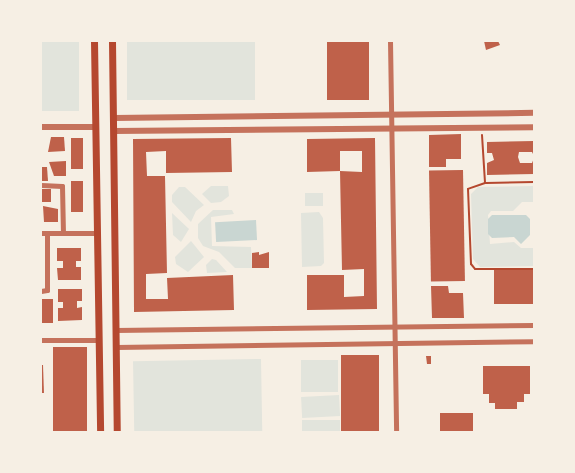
<!DOCTYPE html>
<html>
<head>
<meta charset="utf-8">
<style>
	body { margin:0 }
	#map { position:relative; width:575px; height:473px; overflow:hidden; background:#f6efe4; font-family:"Roboto Condensed",sans-serif }
	div>[style] { position:absolute }
	.green>* { inset:0; background:#e2e4dc; transform-origin:0 0 }
	.water>* { inset:0; background:#c9d6d2; transform-origin:0 0 }
	.building>* { inset:0; background:#bf614a; transform-origin:0 0 }
	.path>* { height:2px; margin:-1px; padding:0 1px; transform-origin:1px; border-radius:1px; background:#b5482f }
	.minor>* { height:5px; margin:-2.5px; padding:0 2.5px; transform-origin:2.5px; border-radius:2.5px; background:#c5725c }
	.tertiary>* { height:6px; margin:-3px; padding:0 3px; transform-origin:3px; border-radius:3px; background:#c5725c }
	.secondary>* { height:7px; margin:-3.5px; padding:0 3.5px; transform-origin:3.5px; border-radius:3.5px; background:#b5482f }
	span { translate:-50% -50%; white-space:nowrap; text-align:center; line-height:1.15; -webkit-text-stroke:4px #f6efe4; paint-order:stroke }
	.frame { position:absolute; inset:0; border:42px solid #f6efe4; pointer-events:none }
</style>
</head>
<body>
<div id="map">
	<div class="green">
		<i style="left:41px;top:41px;width:38px;height:70px"></i>
		<i style="left:127px;top:41px;width:128px;height:59px"></i>
		<i style="clip-path:polygon(211px 186px,228px 186px,229px 196px,221px 202px,211px 203px,202px 194px)"></i>
		<i style="clip-path:polygon(534px 186px,534px 202px,522px 202px,513px 211px,491px 211px,488px 215px,490px 244px,514px 242px,521px 248px,534px 248px,534px 266px,480px 267px,473px 259px,471px 194px,478px 187px)"></i>
		<i style="clip-path:polygon(179px 187px,185px 187px,204px 205px,196px 211px,191px 222px,172px 202px,172px 195px)"></i>
		<i style="left:305px;top:193px;width:18px;height:13px"></i>
		<i style="clip-path:polygon(213px 210px,232px 210px,234px 214px,211px 217px,212px 246px,251px 247px,252px 268px,235px 268px,219px 252px,203px 246px,198px 238px,198px 224px)"></i>
		<i style="clip-path:polygon(319px 212px,323px 218px,324px 263px,321px 266px,302px 267px,301px 213px)"></i>
		<i style="clip-path:polygon(172px 213px,189px 229px,181px 242px,173px 235px)"></i>
		<i style="clip-path:polygon(191px 241px,204px 257px,188px 272px,176px 264px,175px 257px)"></i>
		<i style="clip-path:polygon(212px 259px,216px 260px,227px 272px,207px 273px,206px 265px)"></i>
		<i style="left:261px;top:359px;width:73px;height:128px;rotate:89deg"></i>
		<i style="left:301px;top:360px;width:37px;height:32px"></i>
		<i style="left:339px;top:395px;width:21px;height:38px;rotate:87deg"></i>
		<i style="left:340px;top:420px;width:12px;height:38px;rotate:90deg"></i>
	</div>
	<div class="water">
		<i style="clip-path:polygon(492px 215px,526px 215px,530px 219px,530px 235px,521px 244px,514px 237px,492px 238px,488px 234px,488px 219px)"></i>
		<i style="left:256px;top:220px;width:20px;height:41px;rotate:87deg"></i>
	</div>
	<div class="building">
		<i style="left:327px;top:41px;width:42px;height:59px"></i>
		<i style="clip-path:polygon(484px 41px,498px 41px,500px 45px,486px 50px)"></i>
		<i style="clip-path:polygon(461px 134px,461px 159px,446px 159px,446px 167px,429px 167px,429px 135px)"></i>
		<i style="clip-path:polygon(51px 137px,64px 137px,65px 151px,48px 152px)"></i>
		<i style="left:71px;top:138px;width:12px;height:31px"></i>
		<i style="clip-path:polygon(231px 138px,232px 172px,166px 173px,166px 151px,146px 152px,147px 176px,165px 176px,167px 273px,146px 274px,146px 299px,168px 299px,167px 278px,233px 275px,234px 310px,134px 312px,133px 139px)"></i>
		<i style="clip-path:polygon(375px 138px,377px 309px,307px 310px,307px 275px,344px 275px,344px 297px,364px 296px,364px 269px,342px 270px,340px 171px,362px 172px,362px 151px,340px 151px,340px 171px,307px 172px,307px 139px)"></i>
		<i style="clip-path:polygon(534px 141px,534px 156px,532px 152px,519px 152px,518px 157px,520px 163px,532px 163px,534px 158px,534px 174px,487px 175px,487px 163px,494px 160px,492px 153px,487px 153px,487px 142px)"></i>
		<i style="clip-path:polygon(66px 161px,66px 176px,54px 176px,49px 162px)"></i>
		<i style="clip-path:polygon(41px 167px,47px 167px,48px 181px,41px 181px)"></i>
		<i style="left:463px;top:170px;width:111px;height:34px;rotate:89deg"></i>
		<i style="left:71px;top:181px;width:12px;height:31px"></i>
		<i style="left:41px;top:189px;width:10px;height:13px"></i>
		<i style="clip-path:polygon(43px 206px,58px 209px,58px 222px,44px 222px)"></i>
		<i style="clip-path:polygon(57px 248px,81px 248px,81px 261px,76px 261px,76px 267px,81px 267px,81px 280px,58px 280px,57px 268px,63px 268px,63px 261px,57px 261px)"></i>
		<i style="clip-path:polygon(259px 252px,259px 255px,269px 252px,269px 268px,252px 268px,252px 253px)"></i>
		<i style="left:534px;top:270px;width:34px;height:40px;rotate:90deg"></i>
		<i style="clip-path:polygon(431px 286px,448px 286px,449px 293px,463px 293px,464px 318px,432px 318px)"></i>
		<i style="clip-path:polygon(58px 289px,82px 289px,82px 301px,77px 301px,77px 308px,82px 307px,82px 320px,58px 321px,58px 308px,63px 308px,63px 302px,58px 302px)"></i>
		<i style="left:41px;top:299px;width:12px;height:24px"></i>
		<i style="left:53px;top:347px;width:34px;height:85px"></i>
		<i style="left:341px;top:355px;width:38px;height:77px"></i>
		<i style="clip-path:polygon(426px 356px,431px 356px,431px 364px,427px 364px)"></i>
		<i style="clip-path:polygon(41px 365px,43px 365px,44px 393px,41px 393px)"></i>
		<i style="clip-path:polygon(483px 366px,530px 366px,530px 394px,524px 394px,524px 402px,517px 402px,517px 409px,495px 409px,495px 403px,489px 403px,489px 394px,483px 394px)"></i>
		<i style="left:440px;top:413px;width:33px;height:19px"></i>
	</div>
	<div class="path">
		<i style="left:482px;top:135px;width:48px;rotate:86.4deg"></i>
		<i style="left:485px;top:183px;width:18px;rotate:161deg"></i>
		<i style="left:468px;top:189px;width:75px;rotate:87.7deg"></i>
		<i style="left:471px;top:264px;width:6px;rotate:51deg"></i>
		<i style="left:475px;top:269px;width:59px"></i>
		<i style="left:486px;top:183px;width:48px;rotate:-1.2deg"></i>
	</div>
	<div class="minor">
		<i style="left:390px;top:41px;width:391px;rotate:89.1deg"></i>
		<i style="left:41px;top:185px;width:21px;rotate:3deg"></i>
		<i style="left:62px;top:186px;width:47px;rotate:88.8deg"></i>
		<i style="left:41px;top:233px;width:55px"></i>
		<i style="left:41px;top:291px;width:6px;rotate:-9deg"></i>
		<i style="left:47px;top:290px;width:57px;rotate:-90deg"></i>
		<i style="left:115px;top:330px;width:419px;rotate:-0.7deg"></i>
		<i style="left:41px;top:340px;width:57px"></i>
		<i style="left:116px;top:347px;width:418px;rotate:-0.8deg"></i>
	</div>
	<div class="tertiary">
		<i style="left:114px;top:118px;width:420px;rotate:-0.7deg"></i>
		<i style="left:41px;top:127px;width:54px"></i>
		<i style="left:114px;top:131px;width:420px;rotate:-0.5deg"></i>
	</div>
	<div class="secondary">
		<i style="left:94px;top:41px;width:391px;rotate:89.1deg"></i>
		<i style="left:112px;top:41px;width:391px;rotate:89.3deg"></i>
	</div>
	<div class="frame"></div>
</div>
</body>
</html>
